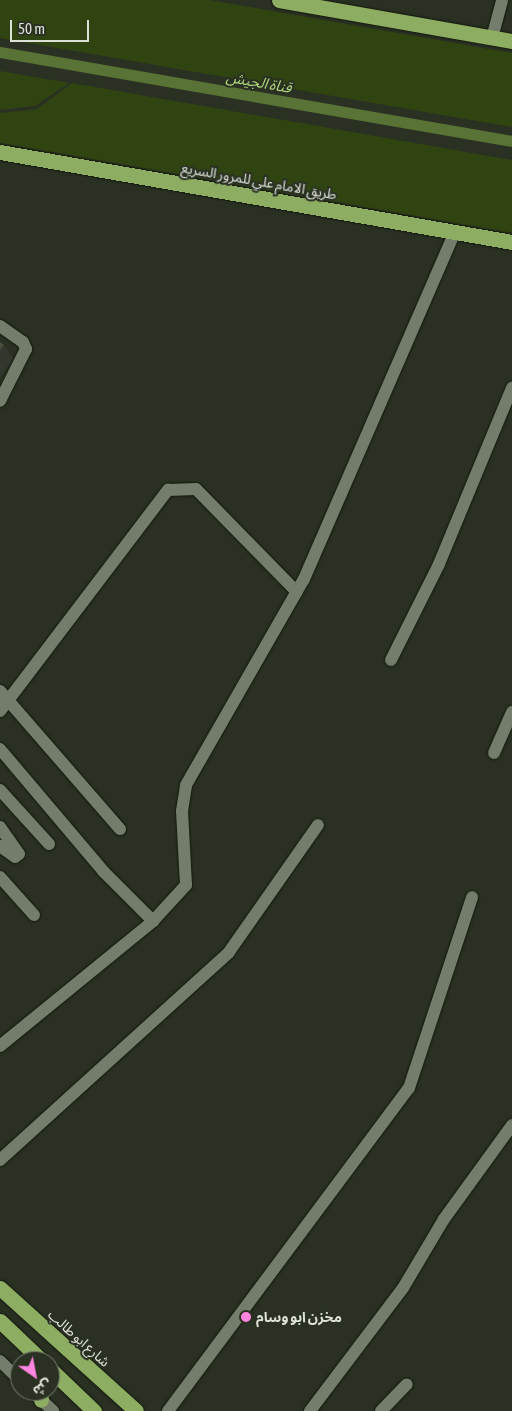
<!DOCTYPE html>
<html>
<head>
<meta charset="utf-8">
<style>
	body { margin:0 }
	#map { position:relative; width:512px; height:1411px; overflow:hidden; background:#2a3123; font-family:"Asap Condensed","Noto Sans Arabic",sans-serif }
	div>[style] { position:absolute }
	.green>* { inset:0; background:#304412 }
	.canal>* { height:11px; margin:-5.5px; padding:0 5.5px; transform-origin:5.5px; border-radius:5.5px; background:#587335 }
	.roads { filter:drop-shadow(0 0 1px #13180b) drop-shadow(0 0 1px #13180b) }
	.minor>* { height:12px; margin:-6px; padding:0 6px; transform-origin:6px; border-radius:6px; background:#747c6b }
	.highway>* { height:15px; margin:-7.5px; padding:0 7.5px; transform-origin:7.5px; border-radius:7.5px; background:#8cad62 }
	.shaded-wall>* { inset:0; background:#32372d }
	.building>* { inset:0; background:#484f40 }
	.dots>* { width:14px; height:14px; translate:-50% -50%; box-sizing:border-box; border:2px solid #2a3123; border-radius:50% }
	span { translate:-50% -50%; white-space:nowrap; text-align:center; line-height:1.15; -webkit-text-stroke:4px #2a3123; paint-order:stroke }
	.street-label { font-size:14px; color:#dce1d7 }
	.poi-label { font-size:14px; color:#dce1d7; font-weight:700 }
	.left { translate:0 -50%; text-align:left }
	.water-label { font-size:15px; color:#add57c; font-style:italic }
	.north { position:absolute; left:10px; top:1351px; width:50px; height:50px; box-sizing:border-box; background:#2a3123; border:1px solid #71776b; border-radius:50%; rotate:147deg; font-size:14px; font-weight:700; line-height:20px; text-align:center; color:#dce1d7 }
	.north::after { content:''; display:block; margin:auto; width:18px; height:22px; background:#ff85de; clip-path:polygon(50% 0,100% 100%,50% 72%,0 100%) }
	.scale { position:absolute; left:10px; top:20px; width:79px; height:22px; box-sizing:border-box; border:2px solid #dce1d7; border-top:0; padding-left:6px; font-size:15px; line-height:18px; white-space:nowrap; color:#dce1d7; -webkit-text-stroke:4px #2a3123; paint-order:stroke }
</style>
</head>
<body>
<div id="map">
	<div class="green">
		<i style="clip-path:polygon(0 0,210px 0,512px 53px,512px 127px,0 38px)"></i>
		<i style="clip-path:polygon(0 71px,69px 83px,35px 106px,0 110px)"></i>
		<i style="clip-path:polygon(72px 83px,512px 160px,512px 233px,0 143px,0 113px,37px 109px)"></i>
	</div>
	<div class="canal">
		<i style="left:0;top:52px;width:520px;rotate:9.86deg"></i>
	</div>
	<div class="roads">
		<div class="minor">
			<i style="left:492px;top:38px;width:39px;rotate:-75deg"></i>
			<i style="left:0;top:326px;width:28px;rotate:35deg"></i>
			<i style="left:23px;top:342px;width:8px;rotate:67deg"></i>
			<i style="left:26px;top:349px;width:58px;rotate:116.6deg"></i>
			<i style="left:391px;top:660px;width:107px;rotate:-63.4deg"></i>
			<i style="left:439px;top:564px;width:191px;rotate:-67.5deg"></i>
			<i style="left:0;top:691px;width:183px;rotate:49deg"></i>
			<i style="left:0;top:711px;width:278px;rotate:-52.8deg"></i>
			<i style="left:168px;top:490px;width:28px;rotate:-2deg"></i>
			<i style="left:196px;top:489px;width:144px;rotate:45.6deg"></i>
			<i style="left:0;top:749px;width:160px;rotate:49.8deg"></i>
			<i style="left:103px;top:871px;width:71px;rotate:45deg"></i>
			<i style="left:494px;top:753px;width:45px;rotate:-66.3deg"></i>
			<i style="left:0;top:790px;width:73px;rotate:47.8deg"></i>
			<i style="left:0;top:827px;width:33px;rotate:55deg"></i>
			<i style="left:19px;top:854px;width:5px;rotate:143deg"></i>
			<i style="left:15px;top:857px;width:19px;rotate:-144deg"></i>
			<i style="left:0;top:877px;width:51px;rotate:48.2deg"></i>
			<i style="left:0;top:1046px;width:198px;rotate:-39.2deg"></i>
			<i style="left:153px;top:921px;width:49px;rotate:-47.5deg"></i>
			<i style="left:186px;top:885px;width:74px;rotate:-93.1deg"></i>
			<i style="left:182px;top:811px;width:26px;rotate:-81deg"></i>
			<i style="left:186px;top:785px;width:237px;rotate:-60.2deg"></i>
			<i style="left:304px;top:579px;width:378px;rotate:-66.5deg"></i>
			<i style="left:0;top:1160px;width:309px;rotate:-42.2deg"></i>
			<i style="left:229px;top:952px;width:155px;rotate:-55deg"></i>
			<i style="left:0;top:1361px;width:28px;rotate:44deg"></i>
			<i style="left:35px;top:1394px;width:25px;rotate:43deg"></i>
			<i style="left:168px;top:1411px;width:403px;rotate:-53.3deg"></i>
			<i style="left:409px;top:1088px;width:201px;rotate:-71.7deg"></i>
			<i style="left:310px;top:1411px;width:154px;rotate:-52.9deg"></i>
			<i style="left:403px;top:1288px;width:80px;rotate:-59.3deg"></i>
			<i style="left:444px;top:1219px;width:116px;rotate:-54.1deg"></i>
			<i style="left:381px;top:1411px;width:37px;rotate:-46deg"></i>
		</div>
		<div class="highway">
			<i style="left:279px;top:0;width:237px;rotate:10deg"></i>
			<i style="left:0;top:152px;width:520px;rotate:9.97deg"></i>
			<i style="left:0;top:1288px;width:183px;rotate:42.1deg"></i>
			<i style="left:0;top:1321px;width:58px;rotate:43.6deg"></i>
			<i style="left:50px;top:1369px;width:61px;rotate:43.7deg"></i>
			<i style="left:39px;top:1391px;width:9px;rotate:77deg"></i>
		</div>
	</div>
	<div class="shaded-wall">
		<i style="clip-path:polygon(4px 345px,13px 358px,0 378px,0 350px)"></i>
	</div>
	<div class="building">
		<i style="clip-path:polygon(0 342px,4px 345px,0 350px)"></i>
	</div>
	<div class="dots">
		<i style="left:246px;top:1317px;background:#ff85de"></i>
	</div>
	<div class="street-label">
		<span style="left:259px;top:181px;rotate:10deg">طريق الامام علي للمرور السريع</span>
		<span style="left:79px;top:1338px;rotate:42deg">شارع ابو طالب</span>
	</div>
	<div class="poi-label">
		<span class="left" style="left:256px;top:1317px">مخزن ابو وسام</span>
	</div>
	<div class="water-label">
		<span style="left:259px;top:82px;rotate:10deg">قناة الجيش</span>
	</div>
	<div class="north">ش</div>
	<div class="scale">50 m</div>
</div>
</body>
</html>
